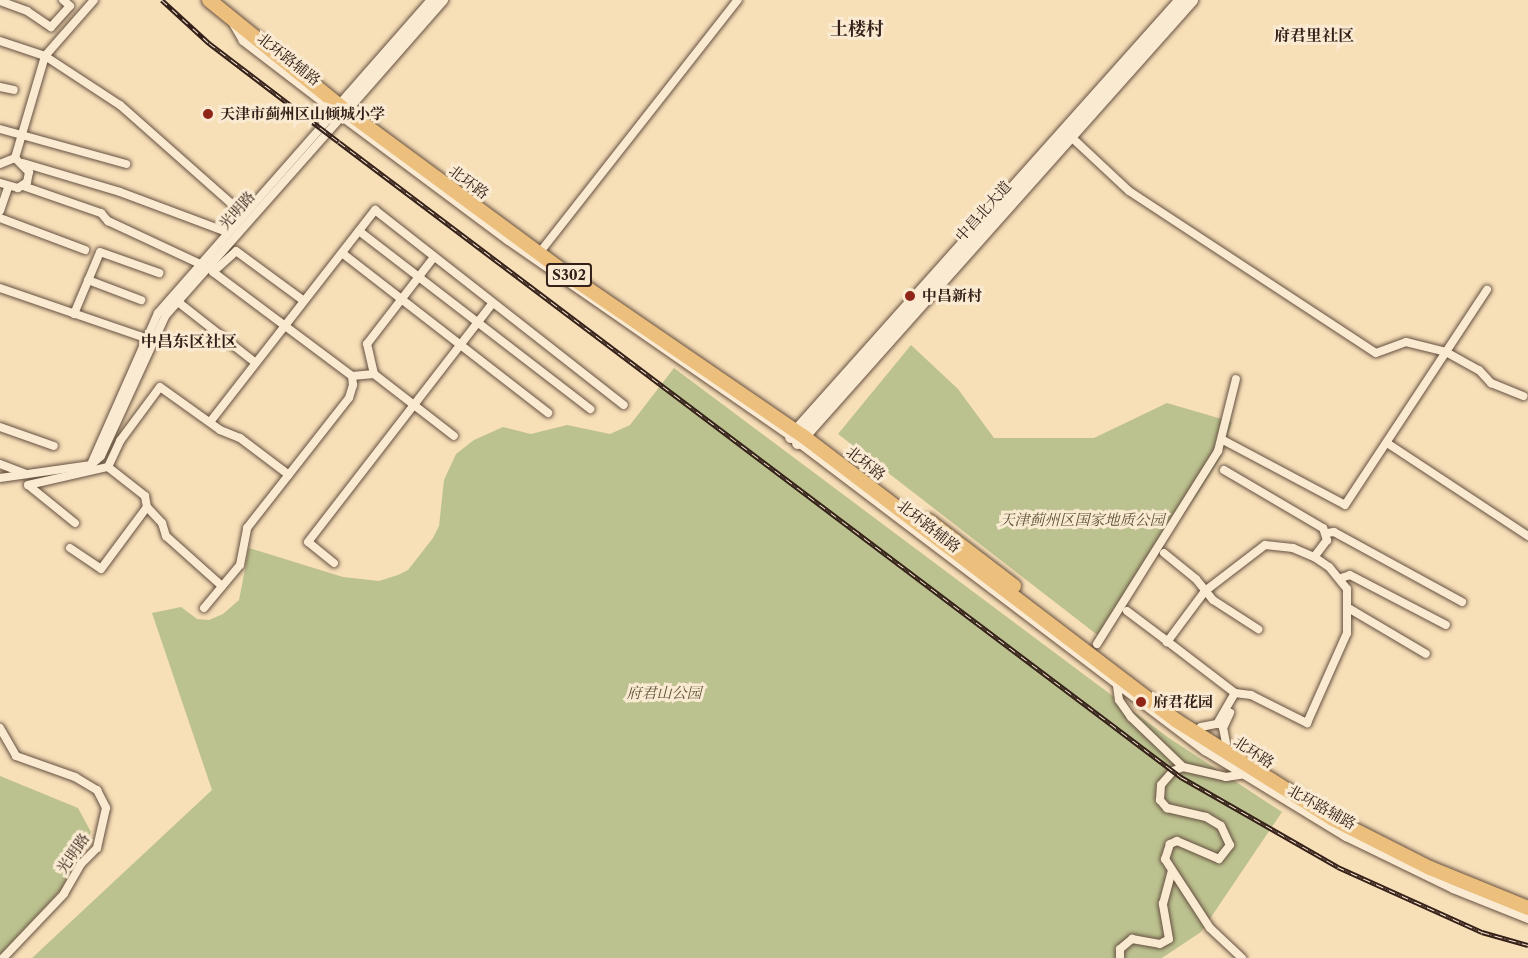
<!DOCTYPE html>
<html>
<head>
<meta charset="utf-8">
<style>
	body { margin:0 }
	#map { position:relative; width:1528px; height:958px; overflow:hidden; background:#f7dfb8; font-family:"Libre Caslon Text","Noto Serif SC",serif }
	div>[style] { position:absolute }
	.green>* { inset:0; background:#bcc28f }
	.roads { filter:drop-shadow(0 0 2px #655041) drop-shadow(0 0 2px #655041) }
	.minor>* { height:8px; margin:-4px; padding:0 4px; transform-origin:4px; border-radius:4px; background:#faead1 }
	.tertiary>* { height:10px; margin:-5px; padding:0 5px; transform-origin:5px; border-radius:5px; background:#faead1 }
	.secondary>* { height:12px; margin:-6px; padding:0 6px; transform-origin:6px; border-radius:6px; background:#faead1 }
	.trunk>* { height:14px; margin:-7px; padding:0 7px; transform-origin:7px; border-radius:7px; background:#ecc07c }
	.rail>* { height:4.5px; margin-top:-2.25px; transform-origin:0; background:repeating-linear-gradient(90deg,#faead1 0 7px,#342019 0 14px); box-sizing:border-box; border-block:2px solid #342019 }
	.dots>* { width:16px; height:16px; translate:-50% -50%; box-sizing:border-box; border:3px solid #faead1; border-radius:50% }
	span { translate:-50% -50%; white-space:nowrap; text-align:center; line-height:1.15; -webkit-text-stroke:6px #faead1; paint-order:stroke }
	.shield-label span { padding:2px 4px; background:#faead1; border:2px solid; border-radius:4px; -webkit-text-stroke-width:0 }
	.shield-label { font-size:14px; color:#342019; font-weight:700 }
	.street-label { font-size:15px; color:#342019 }
	.poi-label { font-size:15px; color:#342019; font-weight:700 }
	.left { translate:0 -50%; text-align:left }
	.park-label { font-size:15px; color:#5d513c; font-style:italic }
	.neighbourhood-label { font-size:16px; color:#342019; font-weight:700 }
	.quarter-label { font-size:18px; color:#342019; font-weight:700 }
</style>
</head>
<body>
<div id="map">
	<div class="green">
		<i style="clip-path:polygon(911px 345px,958px 389px,994px 438px,1094px 438px,1167px 403px,1232px 422px,1220px 458px,1201px 489px,1100px 637px,838px 434px)"></i>
		<i style="clip-path:polygon(674px 368px,1169px 738px,1282px 812px,1201px 932px,1162px 958px,32px 958px,212px 790px,152px 613px,181px 607px,197px 619px,209px 620px,223px 614px,239px 600px,249px 548px,343px 577px,379px 581px,398px 575px,408px 570px,433px 538px,439px 526px,444px 480px,456px 454px,474px 440px,503px 427px,531px 434px,567px 425px,610px 434px,630px 425px)"></i>
		<i style="clip-path:polygon(0 776px,78px 808px,91px 832px,61px 890px,0 955px)"></i>
	</div>
	<div class="roads">
		<div class="minor">
			<i style="left:0;top:1px;width:29px;rotate:20deg"></i>
			<i style="left:27px;top:11px;width:29px;rotate:34deg"></i>
			<i style="left:51px;top:27px;width:28px;rotate:-48deg"></i>
			<i style="left:70px;top:6px;width:9px;rotate:-139deg"></i>
			<i style="left:231px;top:20px;width:24px;rotate:60deg"></i>
			<i style="left:243px;top:41px;width:125px;rotate:37.5deg"></i>
			<i style="left:342px;top:117px;width:206px;rotate:36.7deg"></i>
			<i style="left:507px;top:240px;width:346px;rotate:34.7deg"></i>
			<i style="left:791px;top:437px;width:520px;rotate:37.18deg"></i>
			<i style="left:1205px;top:751px;width:165px;rotate:31.4deg"></i>
			<i style="left:1346px;top:837px;width:119px;rotate:25.9deg"></i>
			<i style="left:1453px;top:889px;width:81px;rotate:21.8deg"></i>
			<i style="left:0;top:41px;width:47px;rotate:18.4deg"></i>
			<i style="left:45px;top:56px;width:90px;rotate:33.2deg"></i>
			<i style="left:120px;top:105px;width:164px;rotate:41.5deg"></i>
			<i style="left:0;top:87px;width:14px;rotate:12deg"></i>
			<i style="left:0;top:129px;width:131px;rotate:15.5deg"></i>
			<i style="left:1068px;top:134px;width:83px;rotate:43.1deg"></i>
			<i style="left:1129px;top:191px;width:295px;rotate:33.3deg"></i>
			<i style="left:1376px;top:353px;width:32px;rotate:-20deg"></i>
			<i style="left:1406px;top:342px;width:41px;rotate:14deg"></i>
			<i style="left:1446px;top:352px;width:38px;rotate:29deg"></i>
			<i style="left:1479px;top:370px;width:18px;rotate:47deg"></i>
			<i style="left:1491px;top:383px;width:35px;rotate:22deg"></i>
			<i style="left:15px;top:158px;width:106px;rotate:-73.6deg"></i>
			<i style="left:45px;top:56px;width:74px;rotate:-48.8deg"></i>
			<i style="left:23px;top:163px;width:101px;rotate:16.6deg"></i>
			<i style="left:120px;top:192px;width:114px;rotate:20.5deg"></i>
			<i style="left:0;top:164px;width:16px;rotate:-22deg"></i>
			<i style="left:15px;top:158px;width:20px;rotate:45deg"></i>
			<i style="left:29px;top:172px;width:10px;rotate:101deg"></i>
			<i style="left:27px;top:182px;width:11px;rotate:146deg"></i>
			<i style="left:18px;top:188px;width:19px;rotate:-164deg"></i>
			<i style="left:23px;top:186px;width:83px;rotate:19.1deg"></i>
			<i style="left:101px;top:213px;width:11px;rotate:49deg"></i>
			<i style="left:108px;top:221px;width:99px;rotate:25deg"></i>
			<i style="left:0;top:211px;width:24px;rotate:-71deg"></i>
			<i style="left:0;top:218px;width:91px;rotate:20.6deg"></i>
			<i style="left:359px;top:231px;width:292px;rotate:37.6deg"></i>
			<i style="left:544px;top:247px;width:314px;rotate:-51.9deg"></i>
			<i style="left:342px;top:253px;width:261px;rotate:37.8deg"></i>
			<i style="left:88px;top:280px;width:57px;rotate:20.7deg"></i>
			<i style="left:0;top:288px;width:153px;rotate:19deg"></i>
			<i style="left:173px;top:298px;width:105px;rotate:38.1deg"></i>
			<i style="left:74px;top:314px;width:67px;rotate:-67.2deg"></i>
			<i style="left:100px;top:252px;width:63px;rotate:19.6deg"></i>
			<i style="left:374px;top:374px;width:31px;rotate:-103deg"></i>
			<i style="left:367px;top:344px;width:110px;rotate:-52.4deg"></i>
			<i style="left:352px;top:376px;width:22px;rotate:-5deg"></i>
			<i style="left:374px;top:374px;width:101px;rotate:37.8deg"></i>
			<i style="left:210px;top:422px;width:269px;rotate:-52.1deg"></i>
			<i style="left:375px;top:210px;width:316px;rotate:38.1deg"></i>
			<i style="left:0;top:427px;width:57px;rotate:19.4deg"></i>
			<i style="left:1223px;top:440px;width:138px;rotate:28deg"></i>
			<i style="left:1345px;top:505px;width:258px;rotate:-56.6deg"></i>
			<i style="left:1387px;top:443px;width:169px;rotate:33.4deg"></i>
			<i style="left:92px;top:462px;width:163px;rotate:-66.1deg"></i>
			<i style="left:158px;top:313px;width:271px;rotate:-48.7deg"></i>
			<i style="left:0;top:464px;width:28px;rotate:21deg"></i>
			<i style="left:108px;top:467px;width:47px;rotate:38.1deg"></i>
			<i style="left:145px;top:496px;width:11px;rotate:80deg"></i>
			<i style="left:147px;top:507px;width:22px;rotate:47deg"></i>
			<i style="left:162px;top:523px;width:14px;rotate:73deg"></i>
			<i style="left:166px;top:536px;width:75px;rotate:41.8deg"></i>
			<i style="left:1224px;top:470px;width:115px;rotate:30.4deg"></i>
			<i style="left:1323px;top:528px;width:13px;rotate:72deg"></i>
			<i style="left:1327px;top:540px;width:21px;rotate:127deg"></i>
			<i style="left:0;top:478px;width:92px;rotate:-8.1deg"></i>
			<i style="left:91px;top:465px;width:13px;rotate:-42deg"></i>
			<i style="left:101px;top:456px;width:155px;rotate:-65.3deg"></i>
			<i style="left:166px;top:315px;width:270px;rotate:-48.5deg"></i>
			<i style="left:75px;top:523px;width:60px;rotate:-141deg"></i>
			<i style="left:28px;top:485px;width:82px;rotate:-12.7deg"></i>
			<i style="left:108px;top:467px;width:29px;rotate:-65deg"></i>
			<i style="left:120px;top:441px;width:67px;rotate:-53.5deg"></i>
			<i style="left:160px;top:387px;width:74px;rotate:35.6deg"></i>
			<i style="left:220px;top:430px;width:22px;rotate:22deg"></i>
			<i style="left:240px;top:438px;width:61px;rotate:37.1deg"></i>
			<i style="left:1327px;top:533px;width:7px;rotate:-8deg"></i>
			<i style="left:1334px;top:532px;width:146px;rotate:28.7deg"></i>
			<i style="left:70px;top:548px;width:37px;rotate:34deg"></i>
			<i style="left:101px;top:569px;width:77px;rotate:-53.4deg"></i>
			<i style="left:1164px;top:553px;width:41px;rotate:39.1deg"></i>
			<i style="left:1196px;top:579px;width:27px;rotate:51deg"></i>
			<i style="left:1213px;top:600px;width:54px;rotate:32.8deg"></i>
			<i style="left:334px;top:563px;width:33px;rotate:-141deg"></i>
			<i style="left:308px;top:542px;width:302px;rotate:-52.3deg"></i>
			<i style="left:1341px;top:578px;width:9px;rotate:-18deg"></i>
			<i style="left:1350px;top:575px;width:108px;rotate:27.5deg"></i>
			<i style="left:204px;top:608px;width:56px;rotate:-50.1deg"></i>
			<i style="left:240px;top:565px;width:38px;rotate:-79deg"></i>
			<i style="left:247px;top:528px;width:165px;rotate:-51.9deg"></i>
			<i style="left:349px;top:398px;width:14px;rotate:-73deg"></i>
			<i style="left:353px;top:385px;width:9px;rotate:-96deg"></i>
			<i style="left:352px;top:376px;width:174px;rotate:-143.2deg"></i>
			<i style="left:213px;top:272px;width:31px;rotate:-42deg"></i>
			<i style="left:236px;top:251px;width:84px;rotate:36.3deg"></i>
			<i style="left:1350px;top:609px;width:88px;rotate:30.6deg"></i>
			<i style="left:1127px;top:611px;width:45px;rotate:36.9deg"></i>
			<i style="left:1163px;top:638px;width:91px;rotate:37.4deg"></i>
			<i style="left:1235px;top:693px;width:16px;rotate:7deg"></i>
			<i style="left:1251px;top:695px;width:63px;rotate:26.6deg"></i>
			<i style="left:1307px;top:723px;width:98px;rotate:-66deg"></i>
			<i style="left:1347px;top:633px;width:44px;rotate:-90deg"></i>
			<i style="left:1347px;top:589px;width:28px;rotate:-129deg"></i>
			<i style="left:1329px;top:567px;width:18px;rotate:-146deg"></i>
			<i style="left:1314px;top:557px;width:23px;rotate:-157deg"></i>
			<i style="left:1293px;top:548px;width:28px;rotate:-174deg"></i>
			<i style="left:1265px;top:545px;width:76px;rotate:142.5deg"></i>
			<i style="left:1205px;top:591px;width:64px;rotate:126.7deg"></i>
			<i style="left:1097px;top:644px;width:228px;rotate:-57.9deg"></i>
			<i style="left:1218px;top:451px;width:74px;rotate:-76deg"></i>
			<i style="left:1117px;top:686px;width:14px;rotate:82deg"></i>
			<i style="left:1119px;top:700px;width:21px;rotate:55deg"></i>
			<i style="left:1131px;top:717px;width:72px;rotate:43.9deg"></i>
			<i style="left:1183px;top:767px;width:44px;rotate:13.1deg"></i>
			<i style="left:1226px;top:777px;width:18px;rotate:-9deg"></i>
			<i style="left:1201px;top:727px;width:16px;rotate:-11deg"></i>
			<i style="left:1217px;top:724px;width:36px;rotate:-60deg"></i>
			<i style="left:0;top:728px;width:32px;rotate:60deg"></i>
			<i style="left:16px;top:756px;width:63px;rotate:19.6deg"></i>
			<i style="left:75px;top:777px;width:26px;rotate:31deg"></i>
			<i style="left:97px;top:790px;width:20px;rotate:63deg"></i>
			<i style="left:106px;top:808px;width:41px;rotate:102.7deg"></i>
			<i style="left:97px;top:848px;width:23px;rotate:135deg"></i>
			<i style="left:81px;top:864px;width:34px;rotate:120deg"></i>
			<i style="left:64px;top:894px;width:88px;rotate:133.6deg"></i>
			<i style="left:1226px;top:743px;width:15px;rotate:-101deg"></i>
			<i style="left:1223px;top:728px;width:17px;rotate:-65deg"></i>
			<i style="left:1183px;top:767px;width:11px;rotate:158deg"></i>
			<i style="left:1173px;top:771px;width:18px;rotate:131deg"></i>
			<i style="left:1161px;top:785px;width:15px;rotate:94deg"></i>
			<i style="left:1160px;top:800px;width:11px;rotate:49deg"></i>
			<i style="left:1167px;top:808px;width:40px;rotate:13deg"></i>
			<i style="left:1206px;top:817px;width:17px;rotate:31deg"></i>
			<i style="left:1221px;top:826px;width:21px;rotate:65deg"></i>
			<i style="left:1230px;top:845px;width:18px;rotate:128deg"></i>
			<i style="left:1219px;top:859px;width:46px;rotate:-156.8deg"></i>
			<i style="left:1177px;top:841px;width:8px;rotate:157deg"></i>
			<i style="left:1170px;top:844px;width:16px;rotate:108deg"></i>
			<i style="left:1165px;top:859px;width:82px;rotate:56.9deg"></i>
			<i style="left:1210px;top:928px;width:44px;rotate:43.2deg"></i>
			<i style="left:1120px;top:958px;width:9px;rotate:-90deg"></i>
			<i style="left:1120px;top:949px;width:16px;rotate:-40deg"></i>
			<i style="left:1132px;top:939px;width:28px;rotate:10deg"></i>
			<i style="left:1160px;top:944px;width:10px;rotate:-29deg"></i>
			<i style="left:1169px;top:939px;width:36px;rotate:-100deg"></i>
			<i style="left:1163px;top:904px;width:34px;rotate:-75deg"></i>
		</div>
		<div class="tertiary">
			<i style="left:351px;top:105px;width:140px;rotate:-48.8deg"></i>
			<i style="left:339px;top:106px;width:141px;rotate:-48.7deg"></i>
		</div>
		<div class="secondary">
			<i style="left:791px;top:437px;width:586px;rotate:-48.25deg"></i>
			<i style="left:798px;top:443px;width:593px;rotate:-48.35deg"></i>
		</div>
		<div class="trunk">
			<i style="left:209px;top:0;width:176px;rotate:39deg"></i>
			<i style="left:346px;top:111px;width:288px;rotate:36.4deg"></i>
			<i style="left:578px;top:282px;width:273px;rotate:34.4deg"></i>
			<i style="left:803px;top:436px;width:470px;rotate:37.3deg"></i>
			<i style="left:1177px;top:721px;width:184px;rotate:32.1deg"></i>
			<i style="left:1333px;top:819px;width:109px;rotate:26.8deg"></i>
			<i style="left:1430px;top:868px;width:106px;rotate:22.2deg"></i>
			<i style="left:929px;top:521px;width:107px;rotate:37.4deg"></i>
		</div>
	</div>
	<div class="rail">
		<i style="left:162px;top:0;width:64px;rotate:42.5deg"></i>
		<i style="left:209px;top:43px;width:163px;rotate:37.3deg"></i>
		<i style="left:339px;top:142px;width:1055px;rotate:37.02deg"></i>
		<i style="left:1181px;top:777px;width:181px;rotate:29.8deg"></i>
		<i style="left:1338px;top:867px;width:158px;rotate:24.3deg"></i>
		<i style="left:1482px;top:932px;width:48px;rotate:15.8deg"></i>
	</div>
	<div class="dots">
		<i style="left:208px;top:114px;background:#8f2418"></i>
		<i style="left:910px;top:296px;background:#8f2418"></i>
		<i style="left:1141px;top:702px;background:#8f2418"></i>
	</div>
	<div class="shield-label">
		<span style="left:569px;top:275px">S302</span>
	</div>
	<div class="street-label">
		<span style="left:289px;top:59px;rotate:38deg">北环路辅路</span>
		<span style="left:469px;top:182px;rotate:37deg">北环路</span>
		<span style="left:237px;top:210px;rotate:-48deg">光明路</span>
		<span style="left:983px;top:211px;rotate:-48deg">中昌北大道</span>
		<span style="left:866px;top:463px;rotate:38deg">北环路</span>
		<span style="left:929px;top:526px;rotate:38deg">北环路辅路</span>
		<span style="left:1254px;top:752px;rotate:33deg">北环路</span>
		<span style="left:1322px;top:807px;rotate:29deg">北环路辅路</span>
		<span style="left:73px;top:853px;rotate:-55deg">光明路</span>
	</div>
	<div class="poi-label">
		<span class="left" style="left:220px;top:114px">天津市蓟州区山倾城小学</span>
		<span class="left" style="left:922px;top:296px">中昌新村</span>
		<span class="left" style="left:1153px;top:702px">府君花园</span>
	</div>
	<div class="park-label">
		<span style="left:1082px;top:520px">天津蓟州区国家地质公园</span>
		<span style="left:664px;top:693px">府君山公园</span>
	</div>
	<div class="neighbourhood-label">
		<span style="left:1314px;top:35px">府君里社区</span>
		<span style="left:189px;top:341px">中昌东区社区</span>
	</div>
	<div class="quarter-label">
		<span style="left:857px;top:29px">土楼村</span>
	</div>
</div>
</body>
</html>
